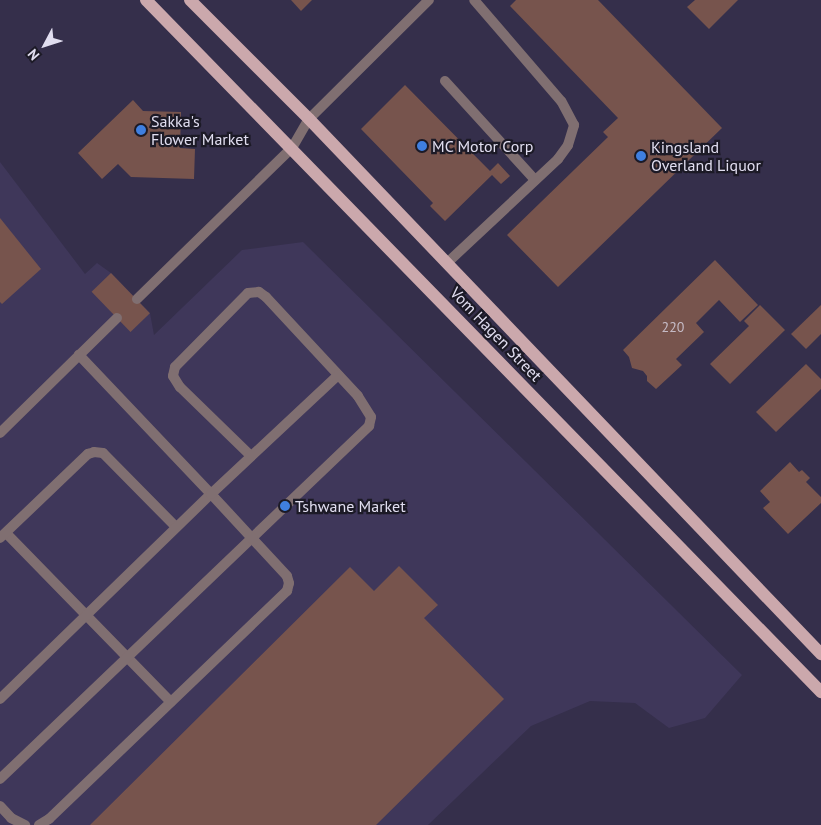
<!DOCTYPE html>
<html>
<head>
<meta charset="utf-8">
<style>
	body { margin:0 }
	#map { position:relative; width:821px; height:825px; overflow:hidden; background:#352f4b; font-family:"PT Sans",sans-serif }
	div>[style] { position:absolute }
	.built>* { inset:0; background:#3f375a }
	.building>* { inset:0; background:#77544d; transform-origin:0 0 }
	.service>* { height:10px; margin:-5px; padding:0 5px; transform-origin:5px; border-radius:5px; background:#806f71 }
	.minor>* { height:10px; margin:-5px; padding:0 5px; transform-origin:5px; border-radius:5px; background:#806f71 }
	.primary>* { height:12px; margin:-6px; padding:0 6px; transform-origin:6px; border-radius:6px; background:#cba8ac }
	.dots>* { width:14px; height:14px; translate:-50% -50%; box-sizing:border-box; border:2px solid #1c1a26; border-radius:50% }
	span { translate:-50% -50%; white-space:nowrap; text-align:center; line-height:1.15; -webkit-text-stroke:4.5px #1c1a26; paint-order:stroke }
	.number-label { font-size:14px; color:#c6bcc7 }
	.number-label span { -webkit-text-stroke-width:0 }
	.poi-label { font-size:16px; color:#e1def0 }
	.left { translate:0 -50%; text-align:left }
	.street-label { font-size:16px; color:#e1def0 }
	.north { position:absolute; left:20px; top:20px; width:50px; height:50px; -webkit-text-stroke:4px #1c1a26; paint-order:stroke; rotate:230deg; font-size:14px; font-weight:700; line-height:20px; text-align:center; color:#e1def0 }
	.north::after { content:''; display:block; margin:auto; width:18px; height:22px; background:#e1def0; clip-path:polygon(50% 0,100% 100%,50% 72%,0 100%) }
</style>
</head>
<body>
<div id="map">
	<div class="built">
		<i style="clip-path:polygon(0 162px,85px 274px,97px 263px,111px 273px,150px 313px,154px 335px,242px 250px,303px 242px,742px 675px,705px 718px,669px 728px,635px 703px,590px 701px,531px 726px,428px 825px,0 825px)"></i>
	</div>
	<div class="building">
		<i style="clip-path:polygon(291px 0,312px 0,301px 11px)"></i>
		<i style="clip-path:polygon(516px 0,598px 0,722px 128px,558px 287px,507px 235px,608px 137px,603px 132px,618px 118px,510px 6px)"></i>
		<i style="clip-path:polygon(695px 0,738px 0,709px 29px,687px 7px)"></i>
		<i style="clip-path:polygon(405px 85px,490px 171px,498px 163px,510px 176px,501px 184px,492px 175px,445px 221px,430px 206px,433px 203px,361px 129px)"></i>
		<i style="clip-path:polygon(133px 100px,143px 111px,181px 112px,180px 148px,195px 149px,194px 179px,131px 177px,118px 164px,102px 179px,78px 153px)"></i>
		<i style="clip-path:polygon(0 218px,41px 269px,2px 304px,0 302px)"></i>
		<i style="clip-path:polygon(715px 260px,758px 305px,740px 322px,719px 300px,696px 323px,704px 332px,676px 359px,682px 365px,656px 389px,647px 381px,647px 376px,643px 371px,632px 368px,629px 357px,623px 350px)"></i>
		<i style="left:111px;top:273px;width:56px;height:27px;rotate:46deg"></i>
		<i style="clip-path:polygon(760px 305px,785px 330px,730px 384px,710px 364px,749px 326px,744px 321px)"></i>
		<i style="clip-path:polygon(821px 305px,821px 334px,806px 349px,791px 334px)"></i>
		<i style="clip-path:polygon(806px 364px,821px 379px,821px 389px,776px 432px,756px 412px)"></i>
		<i style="clip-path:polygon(790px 462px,799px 472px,802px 470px,810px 478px,806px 482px,821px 497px,821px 503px,788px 534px,763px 508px,770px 502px,760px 491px)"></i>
		<i style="clip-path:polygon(399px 566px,438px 605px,424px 618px,504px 699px,376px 825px,90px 825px,350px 567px,374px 591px)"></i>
	</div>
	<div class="service">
		<i style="left:445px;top:81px;width:134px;rotate:47.7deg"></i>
		<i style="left:447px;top:263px;width:152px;rotate:-43.1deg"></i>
		<i style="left:558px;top:159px;width:17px;rotate:-54deg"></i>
		<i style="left:568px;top:145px;width:21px;rotate:-73deg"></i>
		<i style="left:574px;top:125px;width:27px;rotate:-118deg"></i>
		<i style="left:561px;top:101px;width:133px;rotate:-130.7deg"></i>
		<i style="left:137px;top:299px;width:216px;rotate:-44.3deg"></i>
		<i style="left:0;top:433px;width:164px;rotate:-44.5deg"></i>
		<i style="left:6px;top:533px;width:236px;rotate:45.7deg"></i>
		<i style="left:0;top:538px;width:122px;rotate:-43.7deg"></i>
		<i style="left:88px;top:454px;width:6px;rotate:-18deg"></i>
		<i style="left:94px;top:452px;width:9px;rotate:6deg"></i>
		<i style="left:103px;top:453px;width:104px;rotate:45.4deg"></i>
		<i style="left:0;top:699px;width:294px;rotate:-44.2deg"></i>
		<i style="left:211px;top:494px;width:192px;rotate:-133.5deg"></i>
		<i style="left:0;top:779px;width:511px;rotate:-43.73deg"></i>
		<i style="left:369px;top:426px;width:9px;rotate:-77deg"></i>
		<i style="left:371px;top:417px;width:25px;rotate:-122deg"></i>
		<i style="left:358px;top:396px;width:135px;rotate:-132.9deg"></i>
		<i style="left:266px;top:297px;width:9px;rotate:-144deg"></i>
		<i style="left:259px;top:292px;width:11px;rotate:175deg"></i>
		<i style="left:248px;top:293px;width:104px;rotate:134.6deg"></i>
		<i style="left:175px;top:367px;width:9px;rotate:103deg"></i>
		<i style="left:173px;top:376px;width:13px;rotate:58deg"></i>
		<i style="left:180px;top:387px;width:99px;rotate:44.2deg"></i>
		<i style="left:0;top:806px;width:16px;rotate:47deg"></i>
		<i style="left:11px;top:818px;width:16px;rotate:27deg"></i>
		<i style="left:39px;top:825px;width:12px;rotate:-31deg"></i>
		<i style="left:49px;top:819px;width:330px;rotate:-43.8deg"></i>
		<i style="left:287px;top:591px;width:8px;rotate:-76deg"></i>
		<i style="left:289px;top:583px;width:7px;rotate:-106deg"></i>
		<i style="left:287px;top:576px;width:112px;rotate:-132.8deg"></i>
		<i style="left:211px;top:494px;width:174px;rotate:-43.1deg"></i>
	</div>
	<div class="minor">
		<i style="left:292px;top:148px;width:34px;rotate:-60deg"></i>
		<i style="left:309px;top:119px;width:169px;rotate:-44.8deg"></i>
	</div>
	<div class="primary">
		<i style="left:146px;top:0;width:967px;rotate:45.71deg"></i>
		<i style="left:190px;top:0;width:168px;rotate:45deg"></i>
		<i style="left:309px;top:119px;width:741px;rotate:46.26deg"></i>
	</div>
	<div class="dots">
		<i style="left:141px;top:130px;background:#3f7fe0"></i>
		<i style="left:422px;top:146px;background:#3f7fe0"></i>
		<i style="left:641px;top:156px;background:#3f7fe0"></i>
		<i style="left:285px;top:506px;background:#3f7fe0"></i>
	</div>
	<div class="number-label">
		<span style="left:673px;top:327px">220</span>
	</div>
	<div class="poi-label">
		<span class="left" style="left:151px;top:130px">Sakka's<br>Flower Market</span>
		<span class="left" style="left:432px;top:146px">MC Motor Corp</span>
		<span class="left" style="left:651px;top:156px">Kingsland<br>Overland Liquor</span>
		<span class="left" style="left:295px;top:506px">Tshwane Market</span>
	</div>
	<div class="street-label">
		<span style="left:496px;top:334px;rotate:46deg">Vom Hagen Street</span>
	</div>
	<div class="north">N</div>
</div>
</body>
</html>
